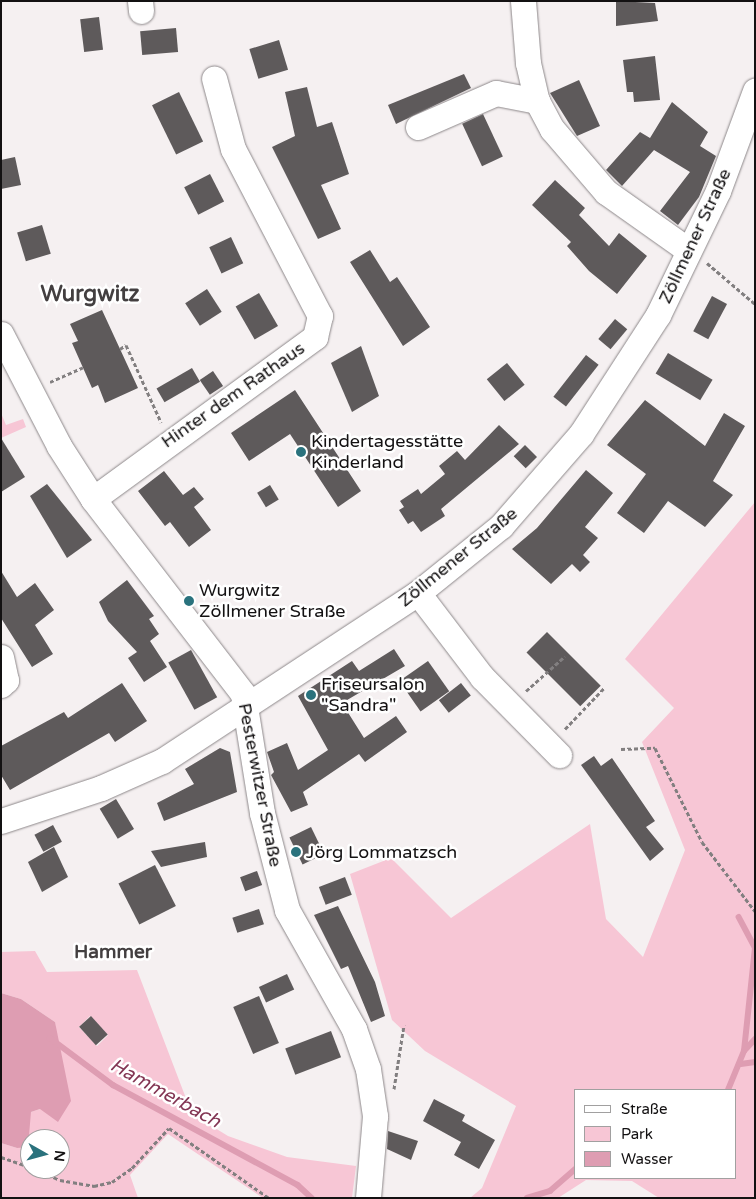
<!DOCTYPE html>
<html>
<head>
<meta charset="utf-8">
<style>
	body { margin:0 }
	#map { position:relative; width:756px; height:1199px; overflow:hidden; background:#f5f0f1; font-family:"Varela Round",sans-serif }
	div>[style] { position:absolute }
	.green>* { inset:0; background:#f7c6d5 }
	.water>* { inset:0; background:#de9db2 }
	.stream>* { height:5.5px; margin:-2.75px; padding:0 2.75px; transform-origin:2.75px; border-radius:2.75px; background:#de9db2 }
	.building>* { inset:0; background:#5e5a5b; transform-origin:0 0 }
	.path>* { height:3px; margin-top:-1.5px; transform-origin:0; background:repeating-linear-gradient(90deg,#827f80 0 4px,transparent 0 6.5px) }
	.roads { filter:drop-shadow(0 0 1px #8d888a) drop-shadow(0 0 1px #8d888a) }
	.minor>* { height:25px; margin:-12.5px; padding:0 12.5px; transform-origin:12.5px; border-radius:12.5px; background:#fff }
	.dots>* { width:14px; height:14px; translate:-50% -50%; box-sizing:border-box; border:2px solid #fff; border-radius:50% }
	span { translate:-50% -50%; white-space:nowrap; text-align:center; line-height:1.15; -webkit-text-stroke:5px #fff; paint-order:stroke }
	.street-label { font-size:18px; color:#131112 }
	.poi-label { font-size:18px; color:#131112 }
	.left { translate:0 -50%; text-align:left }
	.neighbourhood-label { font-size:19px; color:#433f40; font-weight:700 }
	.water-label { font-size:19px; color:#833654; font-style:italic }
	.district-label { font-size:22px; color:#433f40; font-weight:700 }
	.frame { position:absolute; inset:0; border:2px solid #131112; pointer-events:none }
	.legend { position:absolute; left:574px; top:1089px; width:162px; height:90px; box-sizing:border-box; background:#fff; border:1px solid #a1a0a0; margin:0; padding:6px 9px; list-style:none; font-size:15px; color:#131112 }
	.legend li { display:flex; align-items:center; gap:10px; height:25px }
	.legend b { width:25px; border:1px solid #a1a0a0 }
	.north { position:absolute; left:20px; top:1129px; width:50px; height:50px; box-sizing:border-box; background:#fff; border:1px solid #a1a0a0; border-radius:50%; rotate:97deg; font-size:14px; font-weight:700; line-height:20px; text-align:center; color:#131112 }
	.north::after { content:''; display:block; margin:auto; width:18px; height:22px; background:#2a727d; clip-path:polygon(50% 0,100% 100%,50% 72%,0 100%) }
</style>
</head>
<body>
<div id="map">
	<div class="green">
		<i style="clip-path:polygon(1px 413px,6px 425px,23px 419px,26px 427px,1px 438px)"></i>
		<i style="clip-path:polygon(evenodd,755px 502px,755px 1198px,659px 1198px,632px 1181px,586px 1180px,558px 1198px,470px 1198px,482px 1188px,516px 1106px,425px 1051px,392px 1020px,350px 874px,391px 858px,451px 918px,590px 824px,606px 919px,643px 957px,685px 850px,642px 742px,674px 708px,625px 659px,755px 502px,735px 1090px,735px 1178px,575px 1178px,575px 1090px,735px 1090px)"></i>
		<i style="clip-path:polygon(evenodd,35px 951px,47px 972px,137px 970px,192px 1114px,228px 1136px,287px 1157px,356px 1166px,352px 1198px,263px 1198px,168px 1134px,130px 1175px,138px 1198px,1px 1198px,1px 1143px,17px 1148px,31px 1112px,40px 1109px,56px 1040px,55px 1022px,21px 999px,1px 993px,1px 952px,35px 951px,90px 1016px,108px 1035px,97px 1046px,79px 1027px,90px 1016px,35px 951px,30px 1139px,60px 1139px,60px 1169px,30px 1169px,30px 1139px)"></i>
	</div>
	<div class="water">
		<i style="clip-path:polygon(1px 993px,21px 999px,55px 1022px,71px 1101px,58px 1122px,40px 1109px,31px 1112px,28px 1147px,17px 1148px,1px 1143px)"></i>
	</div>
	<div class="stream">
		<i style="left:739px;top:917px;width:34px;rotate:62deg"></i>
		<i style="left:50px;top:1038px;width:79px;rotate:36.7deg"></i>
		<i style="left:113px;top:1085px;width:210px;rotate:28.4deg"></i>
		<i style="left:298px;top:1185px;width:19px;rotate:43deg"></i>
		<i style="left:744px;top:1051px;width:104px;rotate:-83.9deg"></i>
		<i style="left:741px;top:1064px;width:14px;rotate:-8deg"></i>
		<i style="left:728px;top:1090px;width:42px;rotate:-67.7deg"></i>
		<i style="left:744px;top:1051px;width:16px;rotate:-47deg"></i>
		<i style="left:527px;top:1198px;width:24px;rotate:-17deg"></i>
		<i style="left:550px;top:1191px;width:33px;rotate:-41deg"></i>
	</div>
	<div class="building">
		<i style="clip-path:polygon(616px 1px,655px 3px,658px 21px,616px 26px)"></i>
		<i style="left:99px;top:17px;width:33px;height:19px;rotate:83deg"></i>
		<i style="left:176px;top:28px;width:24px;height:36px;rotate:85deg"></i>
		<i style="left:279px;top:40px;width:31px;height:31px;rotate:73deg"></i>
		<i style="clip-path:polygon(655px 56px,660px 100px,634px 102px,633px 92px,627px 92px,623px 60px)"></i>
		<i style="clip-path:polygon(464px 74px,471px 88px,396px 124px,388px 105px)"></i>
		<i style="clip-path:polygon(579px 80px,600px 126px,577px 136px,550px 93px)"></i>
		<i style="clip-path:polygon(307px 87px,317px 127px,332px 122px,349px 174px,321px 185px,341px 229px,318px 239px,272px 147px,295px 136px,285px 92px)"></i>
		<i style="left:179px;top:92px;width:55px;height:30px;rotate:64deg"></i>
		<i style="clip-path:polygon(672px 102px,708px 132px,700px 146px,716px 156px,699px 197px,678px 225px,660px 211px,690px 172px,654px 150px,622px 186px,606px 170px,640px 132px,650px 138px)"></i>
		<i style="left:483px;top:114px;width:47px;height:23px;rotate:65deg"></i>
		<i style="clip-path:polygon(15px 157px,21px 185px,1px 189px,1px 160px)"></i>
		<i style="left:210px;top:174px;width:31px;height:29px;rotate:63deg"></i>
		<i style="clip-path:polygon(555px 180px,585px 208px,579px 215px,609px 246px,619px 233px,647px 256px,617px 294px,589px 271px,567px 246px,571px 242px,532px 205px)"></i>
		<i style="left:42px;top:225px;width:30px;height:26px;rotate:73deg"></i>
		<i style="left:231px;top:237px;width:29px;height:24px;rotate:65deg"></i>
		<i style="clip-path:polygon(370px 250px,390px 282px,397px 277px,430px 327px,403px 346px,350px 262px)"></i>
		<i style="left:207px;top:289px;width:27px;height:26px;rotate:57deg"></i>
		<i style="left:259px;top:293px;width:38px;height:27px;rotate:60deg"></i>
		<i style="left:712px;top:296px;width:17px;height:40px;rotate:28deg"></i>
		<i style="clip-path:polygon(102px 310px,138px 388px,105px 403px,98px 385px,92px 388px,72px 343px,78px 341px,70px 324px)"></i>
		<i style="left:615px;top:319px;width:16px;height:26px;rotate:40deg"></i>
		<i style="clip-path:polygon(361px 346px,379px 396px,352px 412px,331px 363px)"></i>
		<i style="left:668px;top:353px;width:52px;height:24px;rotate:31deg"></i>
		<i style="left:586px;top:355px;width:16px;height:53px;rotate:38deg"></i>
		<i style="left:507px;top:363px;width:28px;height:26px;rotate:51deg"></i>
		<i style="left:192px;top:368px;width:16px;height:41px;rotate:60deg"></i>
		<i style="left:213px;top:371px;width:18px;height:16px;rotate:56deg"></i>
		<i style="clip-path:polygon(295px 390px,361px 491px,338px 507px,290px 434px,249px 461px,231px 433px)"></i>
		<i style="clip-path:polygon(645px 400px,705px 446px,724px 413px,745px 426px,713px 481px,733px 495px,705px 527px,668px 501px,644px 533px,617px 513px,646px 474px,607px 445px)"></i>
		<i style="clip-path:polygon(499px 425px,519px 444px,441px 509px,445px 516px,421px 532px,413px 521px,408px 524px,399px 510px,404px 507px,400px 501px,418px 489px,421px 494px,445px 474px,439px 466px,457px 451px,465px 460px)"></i>
		<i style="clip-path:polygon(1px 438px,25px 477px,1px 492px)"></i>
		<i style="left:525px;top:445px;width:17px;height:16px;rotate:45deg"></i>
		<i style="clip-path:polygon(586px 470px,613px 493px,585px 527px,598px 538px,583px 555px,590px 562px,580px 572px,572px 564px,551px 584px,512px 549px,537px 528px)"></i>
		<i style="clip-path:polygon(164px 471px,183px 495px,194px 487px,204px 499px,194px 507px,211px 530px,189px 547px,170px 522px,165px 526px,138px 491px)"></i>
		<i style="clip-path:polygon(47px 484px,92px 540px,67px 558px,30px 496px)"></i>
		<i style="left:270px;top:485px;width:17px;height:15px;rotate:59deg"></i>
		<i style="clip-path:polygon(1px 571px,17px 597px,35px 583px,54px 610px,35px 625px,53px 654px,32px 667px,1px 618px)"></i>
		<i style="clip-path:polygon(127px 580px,154px 616px,149px 619px,159px 634px,150px 641px,167px 667px,144px 682px,128px 658px,137px 652px,108px 621px,99px 602px)"></i>
		<i style="left:547px;top:632px;width:76px;height:29px;rotate:45deg"></i>
		<i style="clip-path:polygon(394px 649px,405px 666px,342px 703px,364px 738px,396px 716px,407px 732px,365px 762px,359px 754px,303px 792px,308px 805px,291px 812px,271px 775px,274px 772px,267px 752px,287px 743px,298px 770px,328px 750px,298px 696px,352px 661px,359px 671px)"></i>
		<i style="left:191px;top:650px;width:54px;height:26px;rotate:61deg"></i>
		<i style="left:428px;top:661px;width:37px;height:35px;rotate:55deg"></i>
		<i style="clip-path:polygon(122px 683px,147px 721px,115px 742px,109px 733px,10px 790px,1px 775px,1px 746px,64px 712px,68px 718px)"></i>
		<i style="left:461px;top:683px;width:16px;height:28px;rotate:52deg"></i>
		<i style="clip-path:polygon(220px 748px,230px 752px,237px 792px,164px 821px,157px 803px,194px 784px,185px 769px)"></i>
		<i style="clip-path:polygon(594px 756px,601px 766px,612px 758px,655px 821px,646px 827px,664px 849px,650px 861px,581px 765px)"></i>
		<i style="left:116px;top:799px;width:35px;height:19px;rotate:59deg"></i>
		<i style="left:53px;top:825px;width:19px;height:21px;rotate:62deg"></i>
		<i style="left:311px;top:827px;width:30px;height:24px;rotate:64deg"></i>
		<i style="clip-path:polygon(205px 842px,207px 857px,161px 867px,151px 851px)"></i>
		<i style="clip-path:polygon(54px 847px,68px 877px,42px 892px,28px 862px)"></i>
		<i style="left:155px;top:865px;width:46px;height:41px;rotate:63deg"></i>
		<i style="left:257px;top:871px;width:15px;height:18px;rotate:70deg"></i>
		<i style="left:345px;top:877px;width:19px;height:28px;rotate:69deg"></i>
		<i style="clip-path:polygon(338px 906px,375px 982px,385px 1016px,371px 1022px,348px 966px,341px 969px,314px 915px)"></i>
		<i style="left:259px;top:909px;width:16px;height:28px;rotate:72deg"></i>
		<i style="left:287px;top:974px;width:17px;height:31px;rotate:65deg"></i>
		<i style="left:259px;top:996px;width:51px;height:28px;rotate:67deg"></i>
		<i style="left:91px;top:1016px;width:25px;height:16px;rotate:48deg"></i>
		<i style="left:331px;top:1031px;width:28px;height:49px;rotate:69deg"></i>
		<i style="clip-path:polygon(434px 1099px,465px 1115px,462px 1121px,495px 1140px,479px 1169px,454px 1155px,461px 1142px,423px 1121px)"></i>
		<i style="clip-path:polygon(388px 1131px,418px 1141px,411px 1160px,387px 1149px)"></i>
	</div>
	<div class="path">
		<i style="left:707px;top:263px;width:63px;rotate:40.5deg"></i>
		<i style="left:120px;top:349px;width:7px;rotate:-34deg"></i>
		<i style="left:126px;top:345px;width:85px;rotate:65.6deg"></i>
		<i style="left:50px;top:382px;width:36px;rotate:-24deg"></i>
		<i style="left:526px;top:691px;width:52px;rotate:-41.9deg"></i>
		<i style="left:565px;top:729px;width:57px;rotate:-46.4deg"></i>
		<i style="left:621px;top:749px;width:34px;rotate:-2deg"></i>
		<i style="left:655px;top:748px;width:105px;rotate:63.4deg"></i>
		<i style="left:702px;top:842px;width:87px;rotate:52.5deg"></i>
		<i style="left:394px;top:1089px;width:65px;rotate:-81.1deg"></i>
		<i style="left:1px;top:1157px;width:31px;rotate:19deg"></i>
		<i style="left:36px;top:1169px;width:26px;rotate:25deg"></i>
		<i style="left:60px;top:1180px;width:35px;rotate:10deg"></i>
		<i style="left:94px;top:1186px;width:18px;rotate:-13deg"></i>
		<i style="left:112px;top:1182px;width:24px;rotate:-35deg"></i>
		<i style="left:132px;top:1168px;width:54px;rotate:-47.2deg"></i>
		<i style="left:169px;top:1128px;width:122px;rotate:35deg"></i>
	</div>
	<div class="roads">
		<div class="minor">
			<i style="left:140px;top:1px;width:10px;rotate:84deg"></i>
			<i style="left:523px;top:1px;width:62px;rotate:85.4deg"></i>
			<i style="left:528px;top:63px;width:39px;rotate:77deg"></i>
			<i style="left:537px;top:101px;width:32px;rotate:62deg"></i>
			<i style="left:552px;top:129px;width:83px;rotate:49.4deg"></i>
			<i style="left:606px;top:192px;width:100px;rotate:35.3deg"></i>
			<i style="left:418px;top:127px;width:85px;rotate:-23.6deg"></i>
			<i style="left:496px;top:93px;width:42px;rotate:11deg"></i>
			<i style="left:1px;top:334px;width:126px;rotate:62.6deg"></i>
			<i style="left:59px;top:446px;width:63px;rotate:57.3deg"></i>
			<i style="left:93px;top:499px;width:246px;rotate:52.4deg"></i>
			<i style="left:243px;top:694px;width:121px;rotate:80.9deg"></i>
			<i style="left:262px;top:813px;width:100px;rotate:75.5deg"></i>
			<i style="left:287px;top:910px;width:137px;rotate:60.6deg"></i>
			<i style="left:354px;top:1029px;width:42px;rotate:70.7deg"></i>
			<i style="left:368px;top:1069px;width:48px;rotate:81.5deg"></i>
			<i style="left:375px;top:1116px;width:82px;rotate:94.9deg"></i>
			<i style="left:93px;top:499px;width:275px;rotate:-36.1deg"></i>
			<i style="left:315px;top:337px;width:22px;rotate:-77deg"></i>
			<i style="left:320px;top:316px;width:188px;rotate:-117.5deg"></i>
			<i style="left:233px;top:149px;width:73px;rotate:-105deg"></i>
			<i style="left:418px;top:593px;width:106px;rotate:52.7deg"></i>
			<i style="left:482px;top:677px;width:110px;rotate:45.4deg"></i>
			<i style="left:1px;top:657px;width:24px;rotate:78deg"></i>
			<i style="left:6px;top:680px;width:7px;rotate:135deg"></i>
			<i style="left:1px;top:821px;width:105px;rotate:-18.3deg"></i>
			<i style="left:101px;top:788px;width:67px;rotate:-23.9deg"></i>
			<i style="left:162px;top:761px;width:306px;rotate:-33.3deg"></i>
			<i style="left:418px;top:593px;width:107px;rotate:-38.9deg"></i>
			<i style="left:501px;top:526px;width:122px;rotate:-49deg"></i>
			<i style="left:581px;top:434px;width:142px;rotate:-57.1deg"></i>
			<i style="left:658px;top:315px;width:138px;rotate:-64.2deg"></i>
			<i style="left:718px;top:191px;width:107px;rotate:-69.7deg"></i>
		</div>
	</div>
	<div class="dots">
		<i style="left:301px;top:452px;background:#2a727d"></i>
		<i style="left:189px;top:601px;background:#2a727d"></i>
		<i style="left:311px;top:695px;background:#2a727d"></i>
		<i style="left:296px;top:852px;background:#2a727d"></i>
	</div>
	<div class="street-label">
		<span style="left:695px;top:236px;rotate:-65deg">Zöllmener Straße</span>
		<span style="left:233px;top:395px;rotate:-35deg">Hinter dem Rathaus</span>
		<span style="left:458px;top:557px;rotate:-39deg">Zöllmener Straße</span>
		<span style="left:260px;top:785px;rotate:79deg">Pesterwitzer Straße</span>
	</div>
	<div class="poi-label">
		<span class="left" style="left:311px;top:452px">Kindertagesstätte<br>Kinderland</span>
		<span class="left" style="left:199px;top:601px">Wurgwitz<br>Zöllmener Straße</span>
		<span class="left" style="left:321px;top:695px">Friseursalon<br>"Sandra"</span>
		<span class="left" style="left:306px;top:852px">Jörg Lommatzsch</span>
	</div>
	<div class="neighbourhood-label">
		<span style="left:113px;top:953px">Hammer</span>
	</div>
	<div class="water-label">
		<span style="left:165px;top:1094px;rotate:29deg">Hammerbach</span>
	</div>
	<div class="district-label">
		<span style="left:90px;top:295px">Wurgwitz</span>
	</div>
	<div class="frame"></div>
	<ul class="legend">
	<li><b style="height:6px;background:#fff"></b>Straße</li>
	<li><b style="height:14px;background:#f7c6d5"></b>Park</li>
	<li><b style="height:14px;background:#de9db2"></b>Wasser</li>
	</ul>
	<div class="north">N</div>
</div>
</body>
</html>
